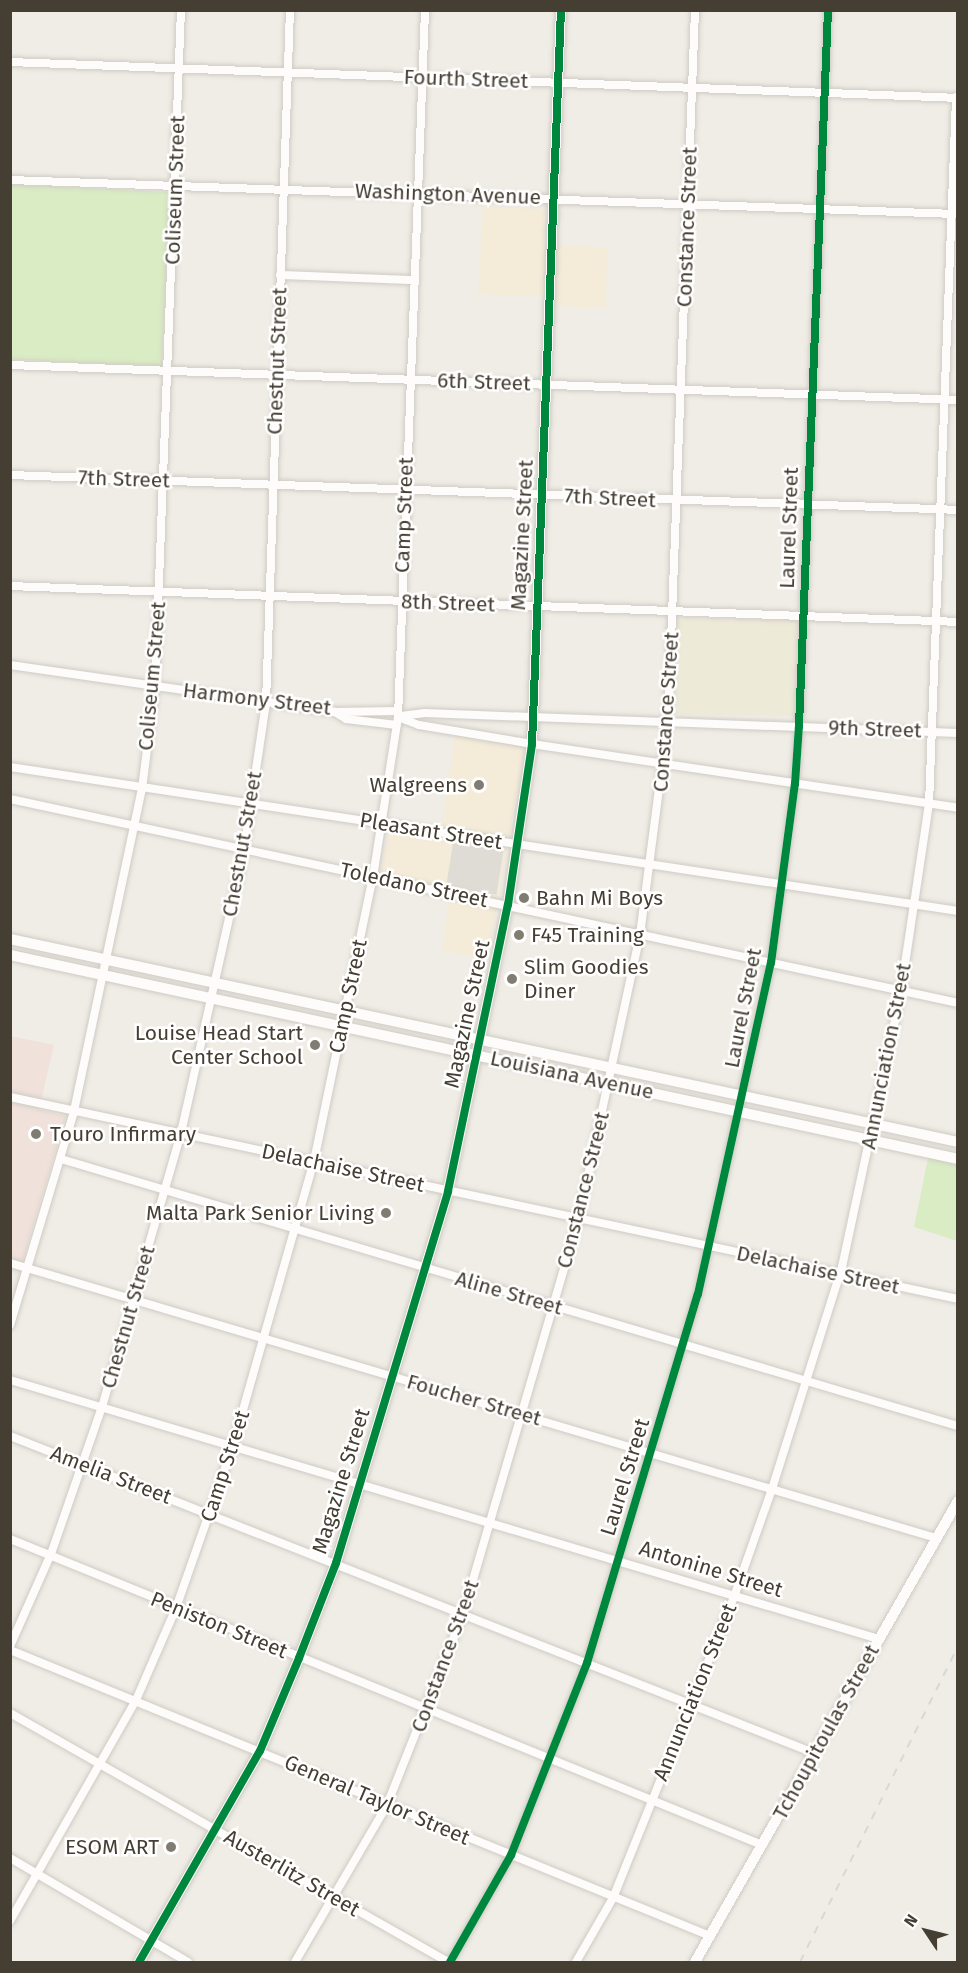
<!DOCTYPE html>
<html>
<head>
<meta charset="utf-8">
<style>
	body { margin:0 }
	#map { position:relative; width:968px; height:1973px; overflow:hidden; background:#f0ede6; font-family:"Fira Sans",sans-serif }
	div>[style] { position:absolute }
	.commercial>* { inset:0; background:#f4ebd8 }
	.education>* { inset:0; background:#eeead8; transform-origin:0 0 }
	.medical>* { inset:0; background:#f0e1da }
	.green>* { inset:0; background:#d9ecc4; transform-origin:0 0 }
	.parking>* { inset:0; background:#dfdcd6; transform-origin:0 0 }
	.roads { filter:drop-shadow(0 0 2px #cecbc4) drop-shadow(0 0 2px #cecbc4) }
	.minor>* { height:8px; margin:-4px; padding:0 4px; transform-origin:4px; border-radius:4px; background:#fdfcfb }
	.tertiary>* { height:10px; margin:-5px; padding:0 5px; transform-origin:5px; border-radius:5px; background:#fdfcfb }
	.rail>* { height:2px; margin-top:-1px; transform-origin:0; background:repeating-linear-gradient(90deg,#d8d8d7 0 8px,transparent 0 16px) }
	.cycleway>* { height:8px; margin:-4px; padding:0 4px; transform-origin:4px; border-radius:4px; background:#00873e }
	.dots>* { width:16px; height:16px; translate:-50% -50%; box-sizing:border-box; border:3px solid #fff; border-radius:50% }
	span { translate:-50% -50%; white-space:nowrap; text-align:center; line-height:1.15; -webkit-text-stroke:5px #fff; paint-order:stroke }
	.street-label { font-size:21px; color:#453f33 }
	.poi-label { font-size:21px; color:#453f33 }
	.right { translate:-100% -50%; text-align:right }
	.left { translate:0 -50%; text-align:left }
	.frame { position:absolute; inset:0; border:12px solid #453f33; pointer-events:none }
	.north { position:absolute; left:896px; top:1901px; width:60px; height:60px; -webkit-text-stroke:4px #fff; paint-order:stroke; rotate:305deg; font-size:16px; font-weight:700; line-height:24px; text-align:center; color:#453f33 }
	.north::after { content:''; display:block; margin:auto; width:21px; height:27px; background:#453f33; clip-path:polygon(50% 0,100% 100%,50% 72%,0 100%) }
</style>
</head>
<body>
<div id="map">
	<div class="commercial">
		<i style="clip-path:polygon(483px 206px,545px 209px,544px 244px,607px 248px,606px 308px,555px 306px,555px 297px,478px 294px)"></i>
		<i style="clip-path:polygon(455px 734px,525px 745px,487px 960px,442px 950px,451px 889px,380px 876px,389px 829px,440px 837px)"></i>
	</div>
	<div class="education">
		<i style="left:678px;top:618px;width:119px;height:96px;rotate:1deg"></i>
	</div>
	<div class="medical">
		<i style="clip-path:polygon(10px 1036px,54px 1045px,39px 1109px,66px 1116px,22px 1263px,11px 1259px)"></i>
	</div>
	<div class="green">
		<i style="left:11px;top:184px;width:160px;height:175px;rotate:3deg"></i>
		<i style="clip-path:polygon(929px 1153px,957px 1159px,957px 1241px,914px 1227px)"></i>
	</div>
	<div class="parking">
		<i style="left:453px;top:843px;width:51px;height:44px;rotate:9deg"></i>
	</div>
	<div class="roads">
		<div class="minor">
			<i style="left:10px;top:62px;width:949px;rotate:2.17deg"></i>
			<i style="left:10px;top:180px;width:948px;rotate:2.06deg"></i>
			<i style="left:280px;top:275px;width:132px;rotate:2.2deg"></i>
			<i style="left:10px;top:365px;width:949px;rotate:2.11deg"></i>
			<i style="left:10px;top:475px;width:949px;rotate:2.11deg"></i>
			<i style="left:10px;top:586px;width:949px;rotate:2.17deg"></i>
			<i style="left:10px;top:665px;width:328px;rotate:8.2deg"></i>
			<i style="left:335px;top:712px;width:63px;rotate:-0.9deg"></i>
			<i style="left:335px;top:712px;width:13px;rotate:32deg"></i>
			<i style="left:346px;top:719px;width:51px;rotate:6.7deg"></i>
			<i style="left:401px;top:716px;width:24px;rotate:-7deg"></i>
			<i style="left:425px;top:713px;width:533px;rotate:2.15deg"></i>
			<i style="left:398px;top:717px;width:22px;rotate:21deg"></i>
			<i style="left:419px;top:725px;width:115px;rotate:9.5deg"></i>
			<i style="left:532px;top:744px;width:431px;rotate:8.5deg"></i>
			<i style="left:10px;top:767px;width:959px;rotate:8.64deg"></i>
			<i style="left:10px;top:799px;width:970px;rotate:12.14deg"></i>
			<i style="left:10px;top:1097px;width:969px;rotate:12.03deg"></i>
			<i style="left:61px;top:1159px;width:936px;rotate:16.58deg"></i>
			<i style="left:10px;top:1263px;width:966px;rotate:16.54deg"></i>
			<i style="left:10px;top:1325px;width:223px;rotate:-73.3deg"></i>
			<i style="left:74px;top:1111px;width:329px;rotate:-78.1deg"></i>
			<i style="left:142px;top:789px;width:104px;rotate:-82.8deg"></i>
			<i style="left:155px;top:686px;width:676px;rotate:-87.8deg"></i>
			<i style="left:10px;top:1380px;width:907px;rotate:16.6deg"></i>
			<i style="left:10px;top:1436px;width:864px;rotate:21.52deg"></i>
			<i style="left:10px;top:1539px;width:812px;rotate:22.14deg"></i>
			<i style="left:10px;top:1646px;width:101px;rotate:-66deg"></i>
			<i style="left:51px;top:1554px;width:156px;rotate:-70.9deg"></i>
			<i style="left:102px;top:1407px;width:285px;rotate:-73.9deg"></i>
			<i style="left:181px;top:1133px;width:290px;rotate:-77.4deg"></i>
			<i style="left:244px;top:850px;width:149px;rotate:-81.5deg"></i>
			<i style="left:266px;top:703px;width:693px;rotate:-88.02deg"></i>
			<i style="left:10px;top:1650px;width:756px;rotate:22.22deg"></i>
			<i style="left:10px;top:1713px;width:504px;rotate:29.62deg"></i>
			<i style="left:10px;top:1858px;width:206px;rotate:30.3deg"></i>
			<i style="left:10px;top:1921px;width:254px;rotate:-60.3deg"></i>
			<i style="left:136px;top:1700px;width:100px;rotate:-66.5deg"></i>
			<i style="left:176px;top:1608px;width:173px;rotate:-70.7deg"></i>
			<i style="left:233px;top:1445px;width:295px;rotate:-74.1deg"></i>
			<i style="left:314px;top:1161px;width:290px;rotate:-78.3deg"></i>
			<i style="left:373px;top:877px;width:162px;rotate:-81.1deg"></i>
			<i style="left:398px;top:717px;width:708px;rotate:-87.81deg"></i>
			<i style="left:295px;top:1962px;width:182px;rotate:-59.6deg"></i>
			<i style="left:387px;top:1805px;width:206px;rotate:-68.3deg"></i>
			<i style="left:463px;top:1614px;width:414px;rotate:-73.7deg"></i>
			<i style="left:579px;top:1217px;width:289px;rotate:-77.8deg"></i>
			<i style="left:640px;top:935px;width:217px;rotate:-82.6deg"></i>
			<i style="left:668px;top:720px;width:711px;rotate:-87.82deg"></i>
			<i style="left:450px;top:1962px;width:123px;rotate:-60.3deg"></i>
			<i style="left:511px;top:1855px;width:206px;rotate:-68.4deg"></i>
			<i style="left:587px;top:1663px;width:385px;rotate:-73.3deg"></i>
			<i style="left:698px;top:1294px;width:339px;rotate:-77.6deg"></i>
			<i style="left:771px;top:963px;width:181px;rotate:-82.4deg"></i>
			<i style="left:795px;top:784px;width:58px;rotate:-86.1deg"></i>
			<i style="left:799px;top:726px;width:717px;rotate:-87.68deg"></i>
			<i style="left:576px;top:1962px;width:74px;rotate:-60deg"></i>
			<i style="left:613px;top:1898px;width:328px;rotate:-68.1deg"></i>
			<i style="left:735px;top:1594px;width:111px;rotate:-70.6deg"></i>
			<i style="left:772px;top:1489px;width:233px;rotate:-72.5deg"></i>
			<i style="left:842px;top:1267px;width:282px;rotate:-77.9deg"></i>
			<i style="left:901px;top:991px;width:189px;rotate:-81.5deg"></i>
			<i style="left:929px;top:804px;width:707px;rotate:-87.81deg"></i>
		</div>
		<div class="tertiary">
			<i style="left:10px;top:939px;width:969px;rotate:12.09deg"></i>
			<i style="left:10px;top:955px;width:970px;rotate:12.14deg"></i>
			<i style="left:139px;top:1962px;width:243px;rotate:-60.2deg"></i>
			<i style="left:260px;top:1751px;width:101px;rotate:-67.2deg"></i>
			<i style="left:299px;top:1658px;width:102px;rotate:-68.7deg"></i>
			<i style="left:336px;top:1563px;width:388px;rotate:-73.2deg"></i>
			<i style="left:448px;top:1191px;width:292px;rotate:-78.2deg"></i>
			<i style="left:508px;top:905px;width:163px;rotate:-81.5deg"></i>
			<i style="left:532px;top:744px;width:735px;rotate:-87.74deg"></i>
			<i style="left:695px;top:1962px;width:531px;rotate:-60.3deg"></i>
		</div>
	</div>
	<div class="rail">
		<i style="left:800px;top:1962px;width:352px;rotate:-63.4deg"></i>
	</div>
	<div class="cycleway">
		<i style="left:139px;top:1962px;width:243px;rotate:-60.2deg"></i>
		<i style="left:260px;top:1751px;width:101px;rotate:-67.2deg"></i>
		<i style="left:299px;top:1658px;width:102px;rotate:-68.7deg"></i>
		<i style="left:336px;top:1563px;width:388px;rotate:-73.2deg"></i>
		<i style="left:448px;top:1191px;width:292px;rotate:-78.2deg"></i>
		<i style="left:508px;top:905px;width:163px;rotate:-81.5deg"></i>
		<i style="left:532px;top:744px;width:735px;rotate:-87.74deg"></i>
		<i style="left:450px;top:1962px;width:123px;rotate:-60.3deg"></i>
		<i style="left:511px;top:1855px;width:206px;rotate:-68.4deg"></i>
		<i style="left:587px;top:1663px;width:385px;rotate:-73.3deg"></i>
		<i style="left:698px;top:1294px;width:339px;rotate:-77.6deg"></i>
		<i style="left:771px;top:963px;width:181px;rotate:-82.4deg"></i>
		<i style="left:795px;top:784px;width:58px;rotate:-86.1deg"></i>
		<i style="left:799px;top:726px;width:717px;rotate:-87.68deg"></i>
	</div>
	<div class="dots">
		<i style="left:479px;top:785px;background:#817c72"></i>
		<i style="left:524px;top:898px;background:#817c72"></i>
		<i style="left:519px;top:935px;background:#817c72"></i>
		<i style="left:512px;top:979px;background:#817c72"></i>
		<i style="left:315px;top:1045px;background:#817c72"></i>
		<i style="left:36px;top:1134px;background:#817c72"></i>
		<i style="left:386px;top:1213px;background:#817c72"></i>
		<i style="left:171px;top:1847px;background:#817c72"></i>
	</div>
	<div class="street-label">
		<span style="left:466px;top:79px;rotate:2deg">Fourth Street</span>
		<span style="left:175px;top:190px;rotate:-88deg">Coliseum Street</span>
		<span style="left:448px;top:194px;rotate:2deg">Washington Avenue</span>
		<span style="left:687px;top:227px;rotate:-88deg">Constance Street</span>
		<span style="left:277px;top:361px;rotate:-88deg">Chestnut Street</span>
		<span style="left:484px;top:382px;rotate:2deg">6th Street</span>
		<span style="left:124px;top:479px;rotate:2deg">7th Street</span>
		<span style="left:610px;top:498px;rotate:3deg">7th Street</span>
		<span style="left:404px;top:515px;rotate:-88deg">Camp Street</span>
		<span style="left:789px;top:528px;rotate:-88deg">Laurel Street</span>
		<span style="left:522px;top:535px;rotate:-87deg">Magazine Street</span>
		<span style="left:448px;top:603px;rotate:2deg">8th Street</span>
		<span style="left:152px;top:676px;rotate:-85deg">Coliseum Street</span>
		<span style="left:257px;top:699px;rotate:7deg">Harmony Street</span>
		<span style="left:666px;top:712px;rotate:-86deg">Constance Street</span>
		<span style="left:875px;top:729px;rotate:2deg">9th Street</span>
		<span style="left:431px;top:831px;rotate:9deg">Pleasant Street</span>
		<span style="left:242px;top:844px;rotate:-80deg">Chestnut Street</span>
		<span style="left:414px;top:885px;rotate:12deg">Toledano Street</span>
		<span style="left:348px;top:996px;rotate:-78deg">Camp Street</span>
		<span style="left:743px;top:1008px;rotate:-79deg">Laurel Street</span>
		<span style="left:467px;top:1014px;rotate:-78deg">Magazine Street</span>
		<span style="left:886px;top:1056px;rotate:-79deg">Annunciation Street</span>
		<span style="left:572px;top:1075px;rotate:12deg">Louisiana Avenue</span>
		<span style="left:343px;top:1168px;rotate:12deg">Delachaise Street</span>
		<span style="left:583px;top:1190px;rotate:-76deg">Constance Street</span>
		<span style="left:818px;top:1270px;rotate:12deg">Delachaise Street</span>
		<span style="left:509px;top:1293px;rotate:16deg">Aline Street</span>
		<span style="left:128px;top:1317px;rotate:-74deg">Chestnut Street</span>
		<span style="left:474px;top:1400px;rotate:16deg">Foucher Street</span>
		<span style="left:225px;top:1466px;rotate:-72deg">Camp Street</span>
		<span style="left:111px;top:1475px;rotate:21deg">Amelia Street</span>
		<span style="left:625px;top:1477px;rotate:-73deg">Laurel Street</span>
		<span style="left:341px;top:1481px;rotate:-73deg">Magazine Street</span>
		<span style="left:711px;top:1569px;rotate:17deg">Antonine Street</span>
		<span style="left:219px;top:1625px;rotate:22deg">Peniston Street</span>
		<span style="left:445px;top:1656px;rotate:-70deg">Constance Street</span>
		<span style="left:695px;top:1692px;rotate:-68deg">Annunciation Street</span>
		<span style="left:826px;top:1732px;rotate:-61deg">Tchoupitoulas Street</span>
		<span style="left:377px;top:1800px;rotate:23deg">General Taylor Street</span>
		<span style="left:292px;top:1873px;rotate:30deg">Austerlitz Street</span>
	</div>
	<div class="poi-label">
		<span class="right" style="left:467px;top:785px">Walgreens</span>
		<span class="left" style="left:536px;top:898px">Bahn Mi Boys</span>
		<span class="left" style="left:531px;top:935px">F45 Training</span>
		<span class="left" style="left:524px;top:979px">Slim Goodies<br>Diner</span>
		<span class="right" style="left:303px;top:1045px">Louise Head Start<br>Center School</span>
		<span class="left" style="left:50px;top:1134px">Touro Infirmary</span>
		<span class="right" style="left:374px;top:1213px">Malta Park Senior Living</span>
		<span class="right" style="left:159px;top:1847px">ESOM ART</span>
	</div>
	<div class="frame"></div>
	<div class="north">N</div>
</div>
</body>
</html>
